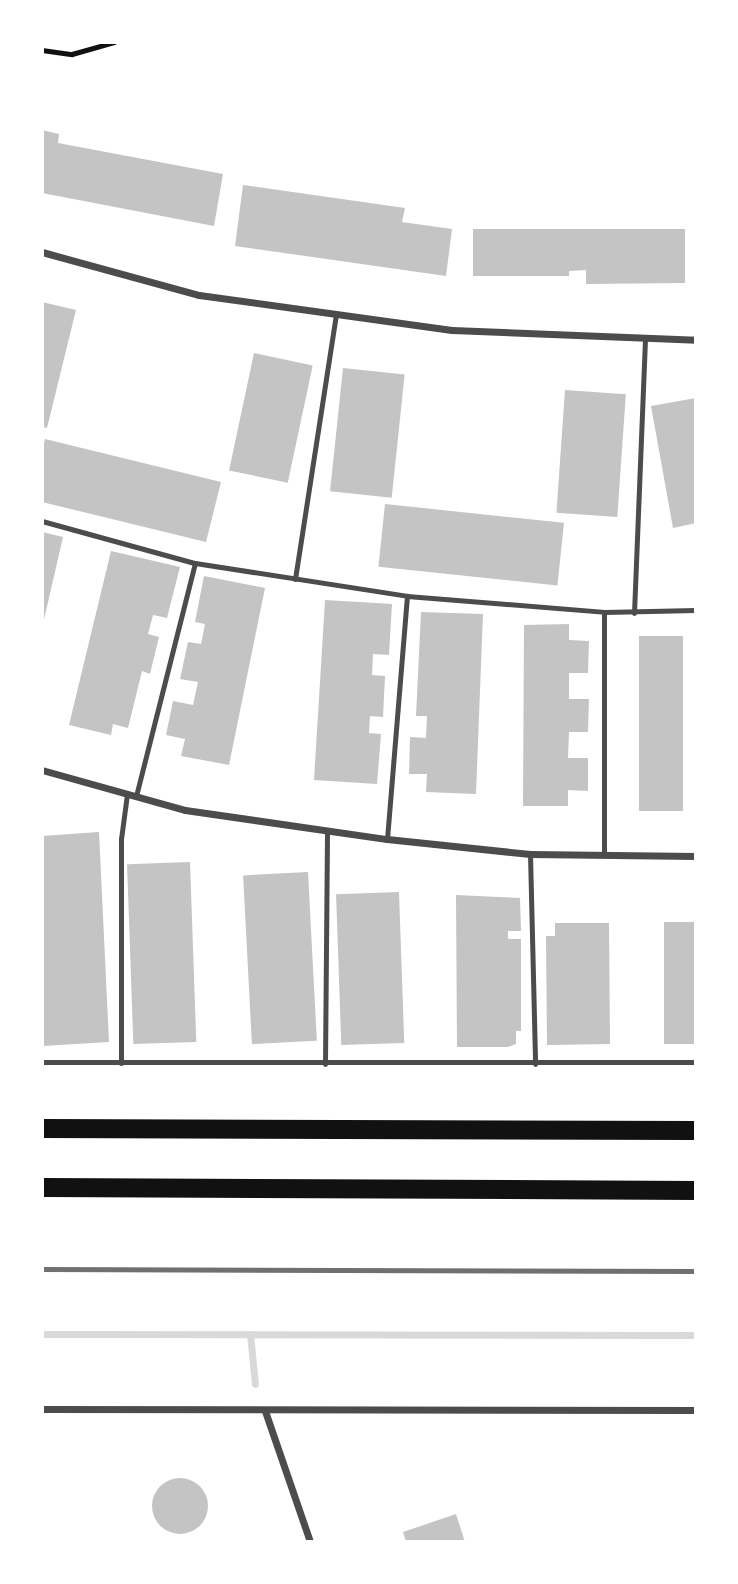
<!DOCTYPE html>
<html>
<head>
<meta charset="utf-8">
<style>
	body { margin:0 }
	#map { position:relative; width:738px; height:1584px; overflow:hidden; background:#fff; font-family:"Crimson Pro",serif }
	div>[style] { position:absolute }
	.stream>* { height:7px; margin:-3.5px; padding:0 3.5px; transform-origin:3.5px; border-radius:3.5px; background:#d9d9d9 }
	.building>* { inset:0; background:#c4c4c4; transform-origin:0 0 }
	.round { border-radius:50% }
	.path>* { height:4.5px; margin:-2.25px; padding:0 2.25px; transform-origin:2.25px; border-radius:2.25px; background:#111 }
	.service>* { height:5px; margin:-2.5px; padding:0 2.5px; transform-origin:2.5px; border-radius:2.5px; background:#4c4c4c }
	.minor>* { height:7px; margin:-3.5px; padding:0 3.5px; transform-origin:3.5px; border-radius:3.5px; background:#4c4c4c }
	.trunk>* { height:19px; margin:-9.5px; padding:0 9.5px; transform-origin:9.5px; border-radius:9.5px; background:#111 }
	.rail>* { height:5px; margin:-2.5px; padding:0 2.5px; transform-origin:2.5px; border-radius:2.5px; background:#707070 }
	span { translate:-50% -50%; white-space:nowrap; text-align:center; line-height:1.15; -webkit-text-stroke:7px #fff; paint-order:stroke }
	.frame { position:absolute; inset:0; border:44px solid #fff; pointer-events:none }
</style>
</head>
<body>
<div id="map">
	<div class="stream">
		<i style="left:42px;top:1334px;width:654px;rotate:0.09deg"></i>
		<i style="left:250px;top:1334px;width:50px;rotate:84.3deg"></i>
	</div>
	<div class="building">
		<i style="clip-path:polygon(42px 130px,59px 134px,58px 143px,223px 174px,214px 226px,42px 193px)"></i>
		<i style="clip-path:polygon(243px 185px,405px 208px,402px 222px,452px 229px,446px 276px,235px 246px)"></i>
		<i style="clip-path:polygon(473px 229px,685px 229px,685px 283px,586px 284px,586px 270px,569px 271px,569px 276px,473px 276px)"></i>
		<i style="clip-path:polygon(42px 302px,76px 310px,47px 428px,42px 427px)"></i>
		<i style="left:254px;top:353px;width:60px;height:120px;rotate:12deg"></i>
		<i style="left:343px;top:368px;width:62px;height:124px;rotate:6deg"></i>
		<i style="left:565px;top:390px;width:61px;height:123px;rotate:4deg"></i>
		<i style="clip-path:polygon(696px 398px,696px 523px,673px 528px,651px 406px)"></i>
		<i style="clip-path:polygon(45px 439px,221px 482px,206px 542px,42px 502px,42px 452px)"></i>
		<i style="left:385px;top:504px;width:180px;height:63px;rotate:6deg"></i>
		<i style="clip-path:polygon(42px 532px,63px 537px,43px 624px,42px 624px)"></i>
		<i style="clip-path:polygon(111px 551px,180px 567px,167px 618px,153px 615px,148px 634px,159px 637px,150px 674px,142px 671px,128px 728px,113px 724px,111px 735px,69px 725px)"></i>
		<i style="clip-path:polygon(204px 576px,265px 588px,229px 765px,181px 756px,185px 739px,166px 735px,173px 701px,193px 705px,198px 682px,180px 679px,188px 642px,201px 644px,205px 624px,195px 622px)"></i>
		<i style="clip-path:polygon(325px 600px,392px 604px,389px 655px,373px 654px,372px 675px,385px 676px,383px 717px,370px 716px,369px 733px,381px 734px,377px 784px,314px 780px)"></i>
		<i style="clip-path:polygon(421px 612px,483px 614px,476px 794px,426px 792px,427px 774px,409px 774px,410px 737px,426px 738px,427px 716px,416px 716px)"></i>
		<i style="clip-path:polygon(569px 624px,569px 640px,589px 641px,588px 673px,569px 673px,569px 699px,589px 699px,588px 732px,569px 732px,568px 758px,588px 758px,588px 791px,568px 790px,568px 806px,523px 806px,524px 625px)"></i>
		<i style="left:639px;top:636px;width:44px;height:175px"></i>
		<i style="clip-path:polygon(99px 832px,109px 1042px,43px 1046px,42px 836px)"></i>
		<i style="left:190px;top:862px;width:180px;height:63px;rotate:88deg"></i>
		<i style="left:308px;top:872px;width:169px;height:65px;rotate:87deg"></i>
		<i style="left:399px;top:892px;width:151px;height:63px;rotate:88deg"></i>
		<i style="clip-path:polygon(456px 895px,520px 898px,521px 931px,508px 931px,508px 939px,521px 939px,521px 1031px,516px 1031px,516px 1044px,508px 1047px,457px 1047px)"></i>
		<i style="left:696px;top:922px;width:122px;height:32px;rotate:90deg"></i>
		<i style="clip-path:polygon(555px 923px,609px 923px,610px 1044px,547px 1045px,546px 936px,555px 936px)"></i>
		<i class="round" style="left:152px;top:1478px;width:56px;height:56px"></i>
		<i style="clip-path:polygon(456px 1514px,465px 1542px,406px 1542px,403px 1532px)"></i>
	</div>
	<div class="path">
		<i style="left:42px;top:50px;width:30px;rotate:8deg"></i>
		<i style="left:72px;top:54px;width:44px;rotate:-15.9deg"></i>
	</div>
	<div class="service">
		<i style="left:42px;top:521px;width:159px;rotate:15.4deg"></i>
		<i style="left:195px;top:563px;width:215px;rotate:8.8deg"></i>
		<i style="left:407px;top:596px;width:198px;rotate:4.6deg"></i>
		<i style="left:604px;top:612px;width:92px;rotate:-1.2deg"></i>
		<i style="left:295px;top:579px;width:268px;rotate:-81.2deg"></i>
		<i style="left:604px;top:612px;width:243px;rotate:90deg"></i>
		<i style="left:634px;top:613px;width:275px;rotate:-87.7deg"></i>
		<i style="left:136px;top:796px;width:240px;rotate:-75.8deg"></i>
		<i style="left:387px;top:839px;width:244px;rotate:-85.3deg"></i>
		<i style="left:530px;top:854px;width:210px;rotate:88.6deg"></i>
		<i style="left:42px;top:1062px;width:654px"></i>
		<i style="left:121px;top:1063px;width:224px;rotate:-90deg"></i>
		<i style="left:121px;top:839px;width:45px;rotate:-82.4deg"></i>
		<i style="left:325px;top:1064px;width:233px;rotate:-89.5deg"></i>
	</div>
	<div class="minor">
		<i style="left:42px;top:252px;width:163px;rotate:15.3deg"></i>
		<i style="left:199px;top:295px;width:255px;rotate:7.9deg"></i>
		<i style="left:452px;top:330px;width:244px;rotate:2.3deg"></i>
		<i style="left:42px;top:770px;width:148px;rotate:15.6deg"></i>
		<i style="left:185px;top:810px;width:204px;rotate:8.2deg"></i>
		<i style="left:387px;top:839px;width:144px;rotate:6deg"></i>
		<i style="left:530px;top:854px;width:166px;rotate:0.7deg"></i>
		<i style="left:42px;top:1409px;width:654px;rotate:0.09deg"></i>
		<i style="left:265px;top:1411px;width:139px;rotate:71deg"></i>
	</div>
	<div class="trunk">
		<i style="left:42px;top:1128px;width:654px;rotate:0.18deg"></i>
		<i style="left:42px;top:1187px;width:654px;rotate:0.26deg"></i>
	</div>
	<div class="rail">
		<i style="left:42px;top:1269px;width:654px;rotate:0.18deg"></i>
	</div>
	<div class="frame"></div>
</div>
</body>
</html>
